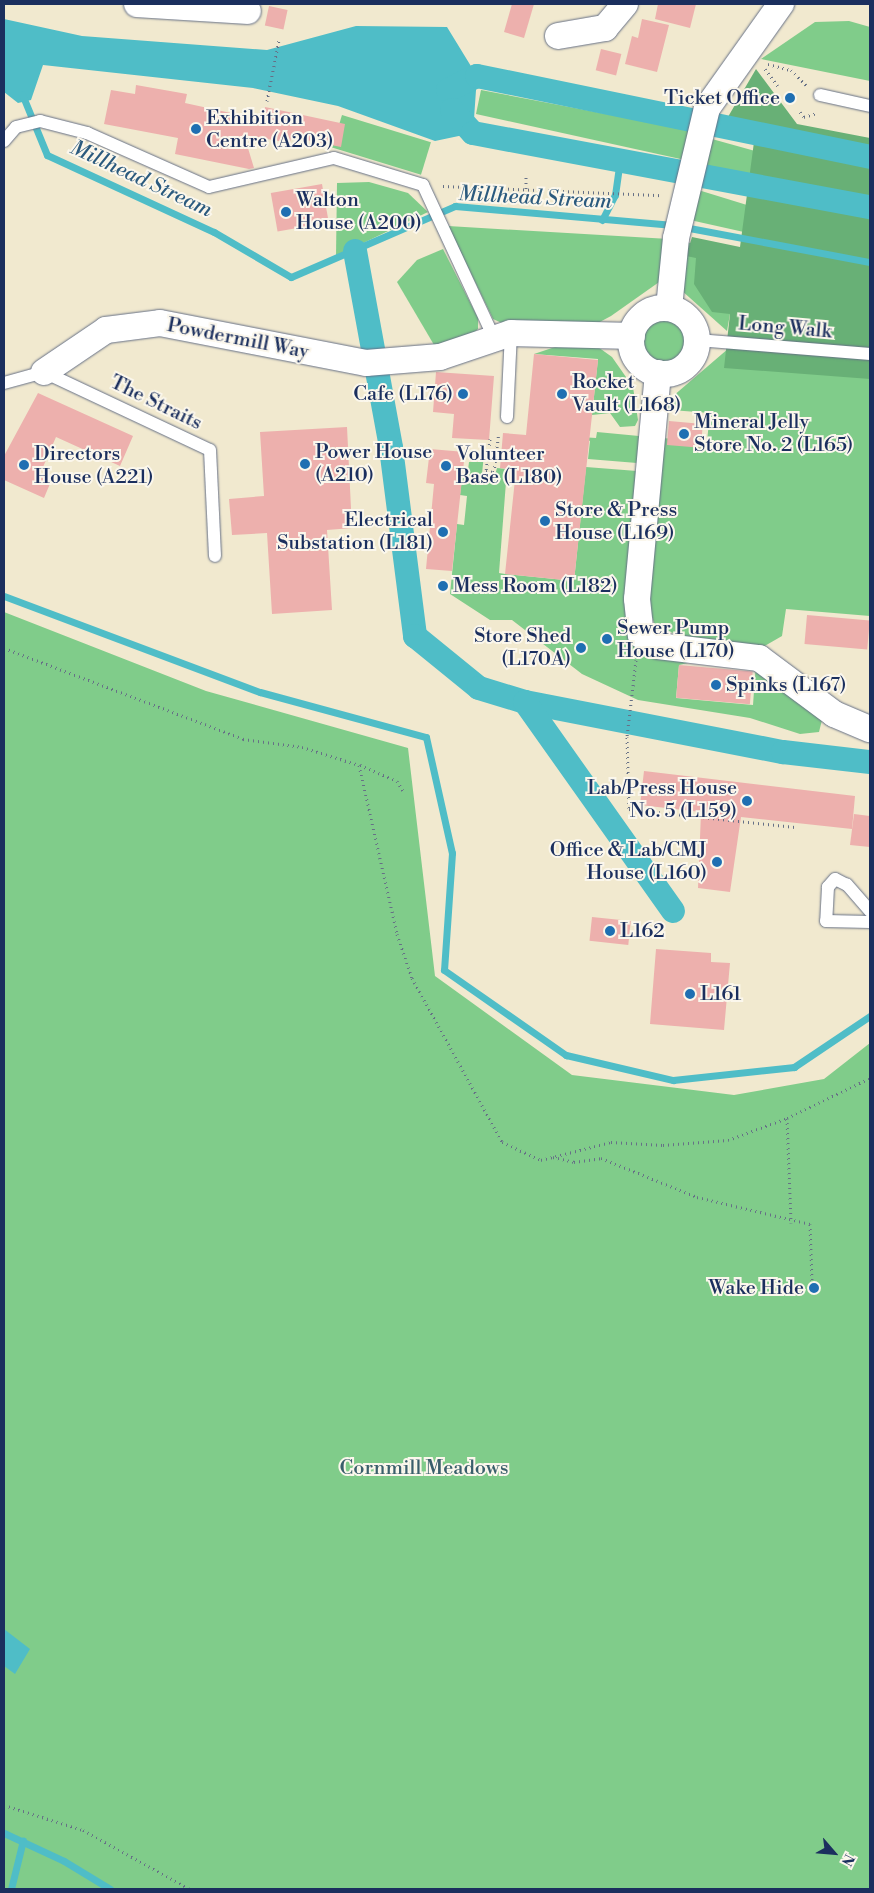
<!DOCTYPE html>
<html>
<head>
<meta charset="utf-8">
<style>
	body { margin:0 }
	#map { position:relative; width:874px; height:1893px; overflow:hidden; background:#f1e9cf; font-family:"Libre Bodoni",serif }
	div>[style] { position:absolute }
	.green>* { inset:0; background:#80cc8a; transform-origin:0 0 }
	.round { border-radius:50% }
	.forest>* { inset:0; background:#68b076 }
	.water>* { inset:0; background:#4fbdc7 }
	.stream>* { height:7px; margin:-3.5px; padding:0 3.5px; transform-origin:3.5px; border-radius:3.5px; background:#4fbdc7 }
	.canal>* { height:24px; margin:-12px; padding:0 12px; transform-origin:12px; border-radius:12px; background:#4fbdc7 }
	.building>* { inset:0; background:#edb0ad; transform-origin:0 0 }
	.path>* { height:3px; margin-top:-1.5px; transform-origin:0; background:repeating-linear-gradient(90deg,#667086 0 1px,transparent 0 5px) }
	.roads { filter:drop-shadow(0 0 1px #667086) drop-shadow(0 0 1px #667086) }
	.service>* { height:12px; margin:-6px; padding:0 6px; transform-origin:6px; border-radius:6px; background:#fff }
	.minor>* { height:26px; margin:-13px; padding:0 13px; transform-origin:13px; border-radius:13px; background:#fff }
	.minor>.ring { margin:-13px; padding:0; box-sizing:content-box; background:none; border:26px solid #fff; border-radius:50% }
	.dots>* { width:14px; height:14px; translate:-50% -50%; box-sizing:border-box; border:2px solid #fbf7ec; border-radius:50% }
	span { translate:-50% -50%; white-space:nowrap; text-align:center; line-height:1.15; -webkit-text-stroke:4px #fbf7ec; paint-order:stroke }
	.poi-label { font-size:20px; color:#1b2f5e }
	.right { translate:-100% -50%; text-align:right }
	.left { translate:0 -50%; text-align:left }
	.street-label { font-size:20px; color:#1b2f5e }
	.park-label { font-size:20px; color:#395e6b }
	.water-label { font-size:21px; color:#2b5a7e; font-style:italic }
	.frame { position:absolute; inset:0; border:5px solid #1b2f5e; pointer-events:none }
	.north { position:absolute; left:809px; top:1828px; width:50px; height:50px; -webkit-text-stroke:4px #fbf7ec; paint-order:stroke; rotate:117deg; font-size:14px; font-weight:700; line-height:20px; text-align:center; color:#1b2f5e }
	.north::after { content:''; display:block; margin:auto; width:18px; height:22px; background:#1b2f5e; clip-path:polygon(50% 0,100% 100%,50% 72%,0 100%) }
</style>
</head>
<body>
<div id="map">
	<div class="green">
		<i style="clip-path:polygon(849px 21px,870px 27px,870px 81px,761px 59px,815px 22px)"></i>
		<i style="clip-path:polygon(481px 90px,695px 131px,685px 160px,476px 114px)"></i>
		<i style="left:342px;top:115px;width:93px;height:34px;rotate:17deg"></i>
		<i style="clip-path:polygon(712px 139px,794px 162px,799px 189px,703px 165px)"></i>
		<i style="clip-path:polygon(369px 182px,408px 193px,428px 212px,336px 256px,337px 183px)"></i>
		<i style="clip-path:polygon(695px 189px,805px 223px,834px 252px,690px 220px)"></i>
		<i style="clip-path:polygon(448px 226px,669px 239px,662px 280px,611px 316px,596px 324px,504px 324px,493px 319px)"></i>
		<i style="clip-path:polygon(685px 242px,690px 243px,730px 314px,727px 331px,681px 290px)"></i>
		<i style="clip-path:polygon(443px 249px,478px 318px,478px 329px,469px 337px,437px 350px,397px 282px,417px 260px)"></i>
		<i class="round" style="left:636px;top:313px;width:56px;height:56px"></i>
		<i style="clip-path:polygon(558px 346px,598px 347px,612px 357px,633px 387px,638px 420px,635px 426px,620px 427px,610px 413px,592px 415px,598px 359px,534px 354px)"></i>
		<i style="clip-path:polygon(729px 348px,870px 360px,870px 616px,786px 609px,782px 636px,756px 651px,699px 643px,655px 626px,645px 595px,661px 438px,707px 441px,710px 413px,658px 409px)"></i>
		<i style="clip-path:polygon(597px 432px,639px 436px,637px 463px,588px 459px,590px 441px,581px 437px,596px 438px)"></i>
		<i style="clip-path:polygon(479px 453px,484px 454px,482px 474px,495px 475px,497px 468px,507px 469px,499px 573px,505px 574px,574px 581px,586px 467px,637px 471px,630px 623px,697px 661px,679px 665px,676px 698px,753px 705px,756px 663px,824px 712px,819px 732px,800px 734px,750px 718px,638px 700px,582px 674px,512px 620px,490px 620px,450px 594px,457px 524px,464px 525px,467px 496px,460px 495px,462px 478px,467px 478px,469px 462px,478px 462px)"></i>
		<i style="clip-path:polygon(4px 612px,206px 691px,408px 748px,435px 976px,572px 1075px,734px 1095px,824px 1079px,870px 1043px,870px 1889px,4px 1889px)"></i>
	</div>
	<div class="forest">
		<i style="clip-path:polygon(756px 69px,797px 124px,870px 138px,870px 379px,724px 368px,730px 314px,712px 312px,694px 284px,696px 258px,686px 256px,692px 237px,740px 247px,756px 127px,725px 122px)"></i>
	</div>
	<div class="water">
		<i style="clip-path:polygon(4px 19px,82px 36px,267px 50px,356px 26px,447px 27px,477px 76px,473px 133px,435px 141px,338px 106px,253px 88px,43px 65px,31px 100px,18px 103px,4px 92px)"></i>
		<i style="clip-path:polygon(4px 1629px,30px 1649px,15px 1674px,4px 1666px)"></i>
	</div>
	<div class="stream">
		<i style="left:22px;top:94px;width:66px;rotate:67.7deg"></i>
		<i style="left:47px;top:155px;width:184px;rotate:24.8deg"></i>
		<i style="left:214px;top:232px;width:89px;rotate:30.3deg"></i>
		<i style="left:291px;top:277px;width:179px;rotate:-23.4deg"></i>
		<i style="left:455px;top:206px;width:219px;rotate:5deg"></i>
		<i style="left:602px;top:220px;width:28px;rotate:-63deg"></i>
		<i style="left:615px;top:195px;width:35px;rotate:-82deg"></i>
		<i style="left:684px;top:227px;width:189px;rotate:10.7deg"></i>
		<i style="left:4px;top:596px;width:273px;rotate:20.6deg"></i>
		<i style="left:260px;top:692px;width:172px;rotate:15.2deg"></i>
		<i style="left:426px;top:737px;width:119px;rotate:77.4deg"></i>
		<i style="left:452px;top:853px;width:117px;rotate:93.9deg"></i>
		<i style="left:444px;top:970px;width:149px;rotate:34.9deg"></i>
		<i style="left:566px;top:1055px;width:110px;rotate:13.2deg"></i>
		<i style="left:673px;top:1080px;width:122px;rotate:-6.1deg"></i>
		<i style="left:794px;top:1067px;width:92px;rotate:-33.9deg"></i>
		<i style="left:4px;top:1833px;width:66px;rotate:25deg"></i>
		<i style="left:64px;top:1861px;width:54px;rotate:31.3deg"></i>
		<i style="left:11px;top:1889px;width:50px;rotate:-76.2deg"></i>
	</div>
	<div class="canal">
		<i style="left:448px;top:90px;width:32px;rotate:-26deg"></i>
		<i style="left:477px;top:76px;width:401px;rotate:11.6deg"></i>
		<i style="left:452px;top:110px;width:31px;rotate:48deg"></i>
		<i style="left:473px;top:133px;width:404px;rotate:10.6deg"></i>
		<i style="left:355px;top:251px;width:200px;rotate:79.6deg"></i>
		<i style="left:391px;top:448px;width:190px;rotate:82.7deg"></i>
		<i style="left:415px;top:636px;width:82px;rotate:39.1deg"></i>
		<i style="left:479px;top:688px;width:48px;rotate:16.9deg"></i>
		<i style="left:525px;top:702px;width:263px;rotate:11deg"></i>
		<i style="left:783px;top:752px;width:88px;rotate:6.6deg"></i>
		<i style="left:525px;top:702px;width:256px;rotate:54.7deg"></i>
	</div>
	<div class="building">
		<i style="clip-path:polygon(512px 4px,534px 4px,524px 38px,504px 32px)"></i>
		<i style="clip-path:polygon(658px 4px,696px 4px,690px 28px,655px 19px)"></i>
		<i style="left:269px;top:6px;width:19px;height:20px;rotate:12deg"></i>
		<i style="clip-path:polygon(642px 19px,669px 25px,657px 72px,625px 64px,632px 36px,638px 38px)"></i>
		<i style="left:601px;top:49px;width:21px;height:22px;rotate:14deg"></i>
		<i style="clip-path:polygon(136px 85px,187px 94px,185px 103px,263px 120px,265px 107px,345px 124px,341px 147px,291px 137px,290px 143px,244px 135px,254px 168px,249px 169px,175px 154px,178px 138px,104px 124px,111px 90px,135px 94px)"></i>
		<i style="left:322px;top:184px;width:39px;height:52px;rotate:80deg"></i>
		<i style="clip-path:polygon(534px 354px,598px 360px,574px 581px,505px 574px,516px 470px,500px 468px,503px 433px,526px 435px)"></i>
		<i style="clip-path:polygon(436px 372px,494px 376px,489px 440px,452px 438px,454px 414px,433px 412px)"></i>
		<i style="clip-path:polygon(38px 393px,133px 436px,120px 466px,56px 437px,40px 474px,52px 479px,44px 498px,4px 480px,4px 456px)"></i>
		<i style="left:669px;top:421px;width:34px;height:24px;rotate:5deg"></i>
		<i style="clip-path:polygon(347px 427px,352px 528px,327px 530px,332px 610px,272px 614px,267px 533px,232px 535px,229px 499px,264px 496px,260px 432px)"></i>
		<i style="clip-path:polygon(430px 449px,465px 452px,452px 571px,426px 569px,434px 484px,426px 483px)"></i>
		<i style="left:807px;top:615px;width:63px;height:29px;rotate:5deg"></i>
		<i style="left:679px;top:665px;width:74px;height:33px;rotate:5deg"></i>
		<i style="clip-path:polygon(644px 771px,855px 796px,852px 829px,741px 817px,730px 892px,698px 888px,701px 812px,640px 805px)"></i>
		<i style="clip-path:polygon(854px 814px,870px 816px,870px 847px,850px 845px)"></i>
		<i style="left:592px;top:917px;width:39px;height:24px;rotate:6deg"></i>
		<i style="clip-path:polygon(656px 949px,711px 953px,711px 962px,730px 963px,724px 1030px,650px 1024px)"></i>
	</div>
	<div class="path">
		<i style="left:768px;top:64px;width:24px;rotate:15deg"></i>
		<i style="left:791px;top:70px;width:23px;rotate:45deg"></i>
		<i style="left:765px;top:69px;width:21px;rotate:53deg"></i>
		<i style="left:267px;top:101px;width:62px;rotate:-78.9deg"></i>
		<i style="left:800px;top:112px;width:6px;rotate:51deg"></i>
		<i style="left:804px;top:117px;width:14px;rotate:-17deg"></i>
		<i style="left:443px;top:186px;width:219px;rotate:2.4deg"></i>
		<i style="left:526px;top:198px;width:23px;rotate:-90deg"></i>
		<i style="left:490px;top:439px;width:32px;rotate:97deg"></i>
		<i style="left:486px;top:471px;width:8px;rotate:7deg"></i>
		<i style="left:494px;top:472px;width:39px;rotate:-83deg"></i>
		<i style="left:4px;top:648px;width:256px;rotate:20.8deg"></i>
		<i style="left:243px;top:739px;width:60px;rotate:7.7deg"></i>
		<i style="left:302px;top:747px;width:60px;rotate:17.5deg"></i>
		<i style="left:359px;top:765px;width:173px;rotate:77.3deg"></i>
		<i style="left:397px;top:934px;width:46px;rotate:71.2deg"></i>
		<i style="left:412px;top:978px;width:187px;rotate:61.2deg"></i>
		<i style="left:502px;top:1142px;width:43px;rotate:24.8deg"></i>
		<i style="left:541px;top:1160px;width:72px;rotate:-14.4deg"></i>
		<i style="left:611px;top:1142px;width:52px;rotate:3.3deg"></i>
		<i style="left:663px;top:1145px;width:65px;rotate:-4.4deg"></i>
		<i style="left:728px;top:1140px;width:63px;rotate:-20.4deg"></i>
		<i style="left:787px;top:1118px;width:92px;rotate:-25.7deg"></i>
		<i style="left:636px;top:660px;width:78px;rotate:96.7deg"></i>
		<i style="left:627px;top:737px;width:72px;rotate:88.4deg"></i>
		<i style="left:629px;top:809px;width:167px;rotate:6.2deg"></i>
		<i style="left:360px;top:765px;width:40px;rotate:23.4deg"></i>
		<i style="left:397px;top:781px;width:13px;rotate:58deg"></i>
		<i style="left:787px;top:1118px;width:105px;rotate:87.8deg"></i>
		<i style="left:553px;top:1157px;width:22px;rotate:13deg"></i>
		<i style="left:574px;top:1162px;width:27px;rotate:-8deg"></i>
		<i style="left:601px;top:1158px;width:104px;rotate:22.1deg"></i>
		<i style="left:697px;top:1197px;width:116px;rotate:13.4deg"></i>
		<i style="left:810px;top:1224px;width:58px;rotate:88deg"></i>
		<i style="left:4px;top:1805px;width:83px;rotate:17.6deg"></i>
		<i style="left:83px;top:1830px;width:122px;rotate:28.9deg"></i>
	</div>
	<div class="roads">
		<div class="service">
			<i style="left:820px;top:95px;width:51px;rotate:12.4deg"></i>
			<i style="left:4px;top:141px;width:18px;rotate:-49deg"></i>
			<i style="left:16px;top:127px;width:25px;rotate:-14deg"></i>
			<i style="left:40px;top:121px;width:49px;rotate:14.3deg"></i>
			<i style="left:87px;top:133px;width:133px;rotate:23.9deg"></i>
			<i style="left:209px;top:187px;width:128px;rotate:-13.1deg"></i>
			<i style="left:334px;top:158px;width:93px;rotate:16.9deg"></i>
			<i style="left:423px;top:185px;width:166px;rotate:65.1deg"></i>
			<i style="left:697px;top:340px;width:174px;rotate:4.6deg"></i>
			<i style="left:4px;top:383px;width:41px;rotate:-15.4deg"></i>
			<i style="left:44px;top:372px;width:183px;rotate:25.2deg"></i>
			<i style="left:210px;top:450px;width:106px;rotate:87.3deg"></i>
			<i style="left:507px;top:417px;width:84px;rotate:-87.3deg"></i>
			<i style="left:870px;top:911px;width:35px;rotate:-131deg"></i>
			<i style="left:847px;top:885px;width:13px;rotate:-153deg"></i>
			<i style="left:835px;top:879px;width:11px;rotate:131deg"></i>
			<i style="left:828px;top:887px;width:34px;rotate:93deg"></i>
			<i style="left:826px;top:921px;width:44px;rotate:1.3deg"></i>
		</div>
		<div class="minor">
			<i style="left:137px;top:4px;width:111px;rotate:3.6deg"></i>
			<i style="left:558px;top:36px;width:48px;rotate:-9.7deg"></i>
			<i style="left:605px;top:28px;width:31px;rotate:-50deg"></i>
			<i style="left:669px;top:308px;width:70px;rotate:-84.3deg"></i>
			<i style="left:676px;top:238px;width:134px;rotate:-76.6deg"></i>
			<i style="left:707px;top:108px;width:128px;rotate:-54.6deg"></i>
			<i class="ring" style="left:631px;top:308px;width:40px;height:40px"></i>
			<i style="left:44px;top:372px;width:75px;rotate:-34.1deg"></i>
			<i style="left:106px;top:330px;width:54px;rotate:-7.4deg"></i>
			<i style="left:160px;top:323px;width:210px;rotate:11deg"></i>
			<i style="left:366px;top:363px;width:74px;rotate:-4.6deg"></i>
			<i style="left:440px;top:357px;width:75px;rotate:-18.7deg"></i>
			<i style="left:511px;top:333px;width:121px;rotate:1.4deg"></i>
			<i style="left:658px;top:373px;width:227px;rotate:95.3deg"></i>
			<i style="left:637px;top:599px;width:36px;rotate:84deg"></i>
			<i style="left:641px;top:635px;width:20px;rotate:33deg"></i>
			<i style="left:658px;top:646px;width:102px;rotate:6.8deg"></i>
			<i style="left:759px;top:658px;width:94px;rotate:36.7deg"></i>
			<i style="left:834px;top:714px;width:39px;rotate:23deg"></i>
		</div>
	</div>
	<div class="dots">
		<i style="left:790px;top:98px;background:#1f6fb2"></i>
		<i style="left:196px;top:129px;background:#1f6fb2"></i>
		<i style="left:286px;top:212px;background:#1f6fb2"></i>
		<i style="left:463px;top:394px;background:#1f6fb2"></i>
		<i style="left:562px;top:394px;background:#1f6fb2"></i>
		<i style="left:684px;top:434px;background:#1f6fb2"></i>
		<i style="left:305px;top:464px;background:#1f6fb2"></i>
		<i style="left:24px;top:465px;background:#1f6fb2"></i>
		<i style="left:446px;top:466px;background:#1f6fb2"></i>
		<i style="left:545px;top:521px;background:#1f6fb2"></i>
		<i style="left:443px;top:532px;background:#1f6fb2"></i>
		<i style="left:443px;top:586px;background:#1f6fb2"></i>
		<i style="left:607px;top:639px;background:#1f6fb2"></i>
		<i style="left:581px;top:648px;background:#1f6fb2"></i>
		<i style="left:716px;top:685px;background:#1f6fb2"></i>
		<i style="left:747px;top:801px;background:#1f6fb2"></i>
		<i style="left:717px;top:862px;background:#1f6fb2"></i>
		<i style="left:610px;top:931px;background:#1f6fb2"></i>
		<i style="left:690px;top:994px;background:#1f6fb2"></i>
		<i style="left:814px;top:1288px;background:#1f6fb2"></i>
	</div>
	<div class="poi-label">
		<span class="right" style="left:780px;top:98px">Ticket Office</span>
		<span class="left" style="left:206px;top:130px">Exhibition<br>Centre (A203)</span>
		<span class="left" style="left:296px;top:212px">Walton<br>House (A200)</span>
		<span class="left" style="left:572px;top:394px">Rocket<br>Vault (L168)</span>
		<span class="right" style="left:453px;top:394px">Cafe (L176)</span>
		<span class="left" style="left:694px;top:434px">Mineral Jelly<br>Store No. 2 (L165)</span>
		<span class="left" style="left:315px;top:464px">Power House<br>(A210)</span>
		<span class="left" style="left:34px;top:466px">Directors<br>House (A221)</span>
		<span class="left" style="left:456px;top:466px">Volunteer<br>Base (L180)</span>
		<span class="left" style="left:555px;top:522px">Store &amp; Press<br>House (L169)</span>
		<span class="right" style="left:433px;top:532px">Electrical<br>Substation (L181)</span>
		<span class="left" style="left:453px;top:586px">Mess Room (L182)</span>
		<span class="left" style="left:617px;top:640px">Sewer Pump<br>House (L170)</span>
		<span class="right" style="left:571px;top:648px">Store Shed<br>(L170A)</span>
		<span class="left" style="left:726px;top:685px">Spinks (L167)</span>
		<span class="right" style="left:737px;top:800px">Lab/Press House<br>No. 5 (L159)</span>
		<span class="right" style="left:707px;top:862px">Office &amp; Lab/CMJ<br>House (L160)</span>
		<span class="left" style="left:620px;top:931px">L162</span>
		<span class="left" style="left:700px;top:994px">L161</span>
		<span class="right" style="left:804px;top:1288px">Wake Hide</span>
	</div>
	<div class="street-label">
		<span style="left:785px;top:328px;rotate:5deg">Long Walk</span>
		<span style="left:238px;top:339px;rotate:11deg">Powdermill Way</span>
		<span style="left:156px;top:403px;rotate:26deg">The Straits</span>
	</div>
	<div class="park-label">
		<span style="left:424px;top:1468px">Cornmill Meadows</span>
	</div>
	<div class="water-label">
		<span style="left:141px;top:179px;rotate:25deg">Millhead Stream</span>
		<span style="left:535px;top:198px;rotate:3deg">Millhead Stream</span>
	</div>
	<div class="frame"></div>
	<div class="north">N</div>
</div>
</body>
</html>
